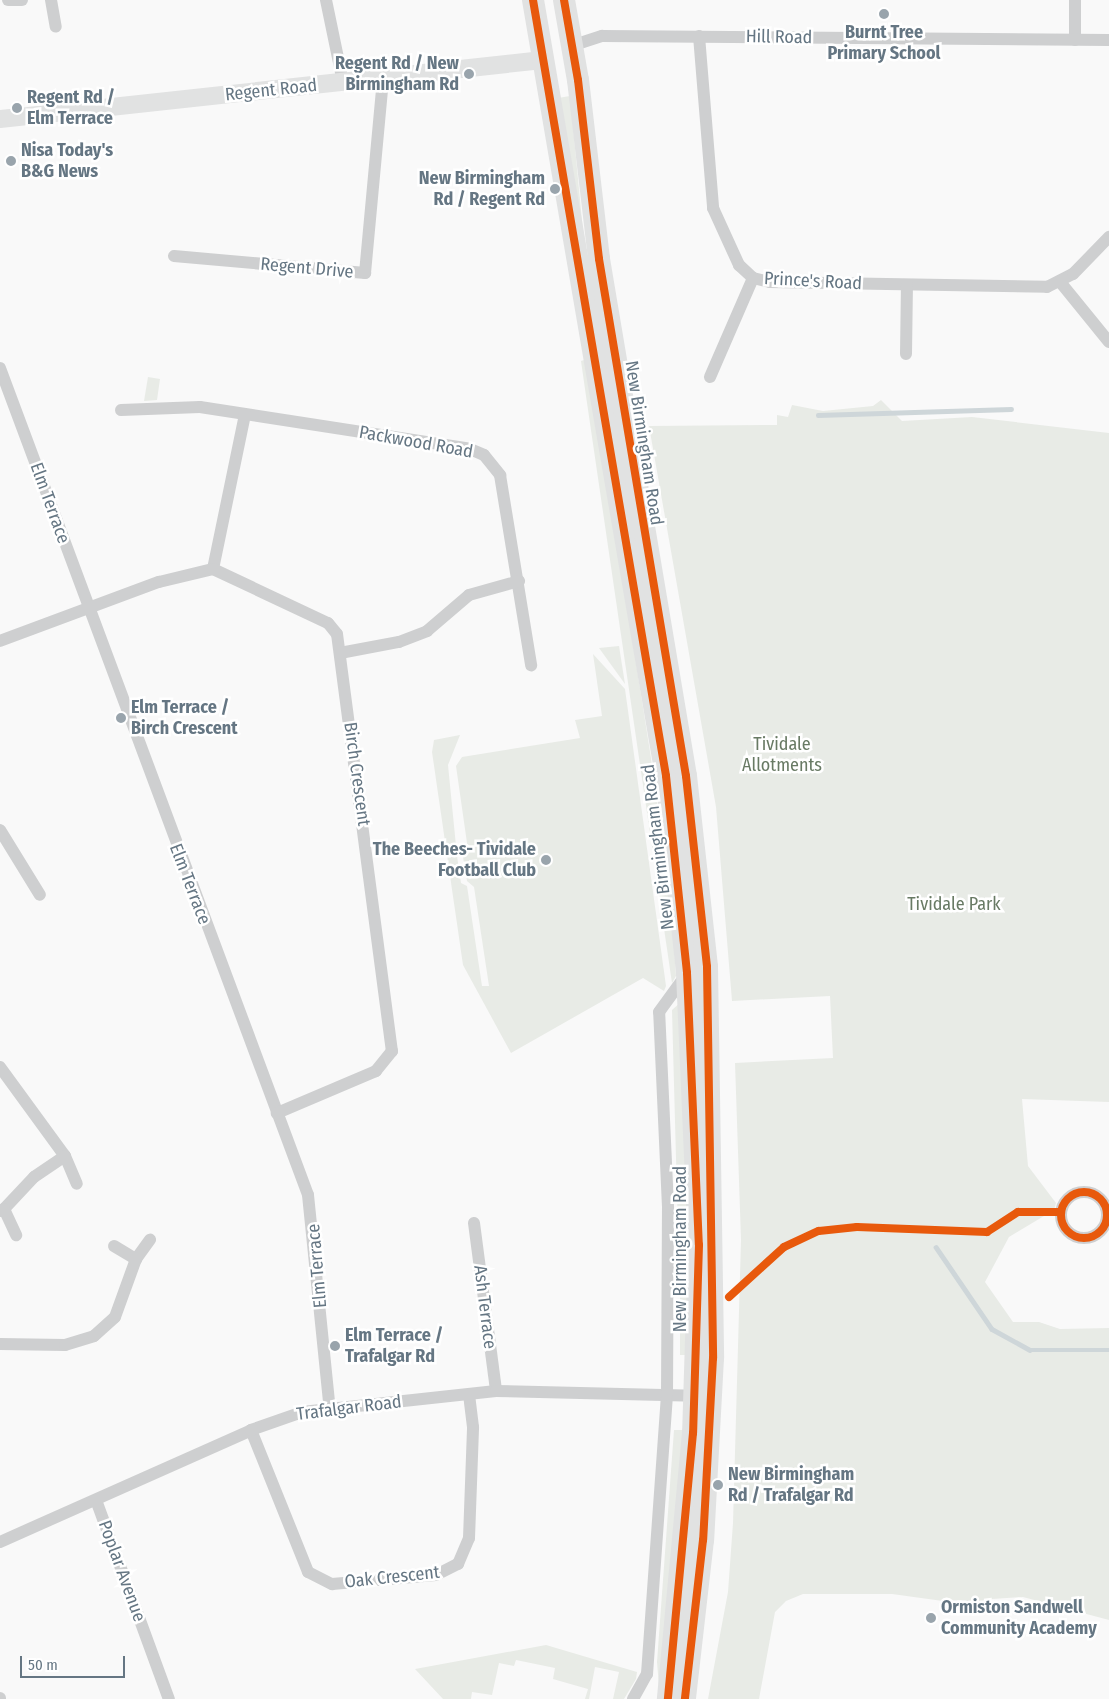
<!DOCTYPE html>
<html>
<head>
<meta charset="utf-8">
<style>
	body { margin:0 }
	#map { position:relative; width:1109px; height:1699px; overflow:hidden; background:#f9f9f9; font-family:"Fira Sans Condensed",sans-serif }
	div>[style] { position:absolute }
	.green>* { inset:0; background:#e8ebe6; transform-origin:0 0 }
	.stream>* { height:4.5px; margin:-2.25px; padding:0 2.25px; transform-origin:2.25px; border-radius:2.25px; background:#ced6d9 }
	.street>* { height:12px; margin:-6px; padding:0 6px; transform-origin:6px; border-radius:6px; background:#cecfd0 }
	.street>.ring { margin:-6px; padding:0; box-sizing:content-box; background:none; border:12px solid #cecfd0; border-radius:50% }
	.secondary>* { height:18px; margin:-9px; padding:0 9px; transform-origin:9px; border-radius:9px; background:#e1e2e2 }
	.highway>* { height:22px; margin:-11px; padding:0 11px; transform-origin:11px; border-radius:11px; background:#e1e2e2 }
	.cycleway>* { height:8px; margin:-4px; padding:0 4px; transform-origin:4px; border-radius:4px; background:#e8590c }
	.cycleway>.ring { margin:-4px; padding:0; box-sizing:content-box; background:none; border:8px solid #e8590c; border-radius:50% }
	.dots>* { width:14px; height:14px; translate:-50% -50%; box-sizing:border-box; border:2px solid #fff; border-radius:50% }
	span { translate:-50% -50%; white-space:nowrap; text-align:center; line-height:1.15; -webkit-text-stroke:5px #fff; paint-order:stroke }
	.poi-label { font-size:18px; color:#657683; font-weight:700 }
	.right { translate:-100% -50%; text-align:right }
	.left { translate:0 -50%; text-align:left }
	.street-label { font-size:18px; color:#657683 }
	.park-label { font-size:18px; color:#687a64 }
	.scale { position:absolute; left:20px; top:1656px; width:105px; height:22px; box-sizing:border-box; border:2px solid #657683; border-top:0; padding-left:6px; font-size:15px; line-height:18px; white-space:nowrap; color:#657683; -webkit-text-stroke:4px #fff; paint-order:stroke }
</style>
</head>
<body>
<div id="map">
	<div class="green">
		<i style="clip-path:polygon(570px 96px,584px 241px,558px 98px)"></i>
		<i style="clip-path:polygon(588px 359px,651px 758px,672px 915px,676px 976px,672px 983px,586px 396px,581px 361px)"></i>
		<i style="clip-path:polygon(148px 377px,160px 379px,157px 400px,144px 401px)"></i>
		<i style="clip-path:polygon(881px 400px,902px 421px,972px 417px,1109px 433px,1109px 1102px,1022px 1099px,1028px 1166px,1056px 1203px,1054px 1210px,1009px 1237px,985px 1282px,1013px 1322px,1039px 1322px,1060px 1329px,1109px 1328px,1109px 1620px,1023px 1597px,992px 1599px,972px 1610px,950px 1602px,892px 1594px,803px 1594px,786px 1601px,775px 1612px,759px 1699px,708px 1699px,728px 1592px,733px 1523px,741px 1240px,735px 1063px,833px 1058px,830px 996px,732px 1001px,716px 807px,649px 426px,777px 425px,777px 415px,788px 417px,792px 405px,823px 411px,873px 406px)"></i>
		<i style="clip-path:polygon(619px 646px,625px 684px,599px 648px)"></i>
		<i style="clip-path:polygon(593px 654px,625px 689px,666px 986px,664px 991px,643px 978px,511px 1053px,463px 965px,432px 752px,434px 740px,460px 735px,448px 765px,457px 856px,461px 883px,467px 886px,482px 986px,489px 986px,474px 887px,467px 881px,463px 857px,468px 850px,456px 766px,462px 757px,580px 738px,575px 720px,602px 716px)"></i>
		<i style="clip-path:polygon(681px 1002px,692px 1269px,679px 1269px,672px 1010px)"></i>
		<i style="left:680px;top:1285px;width:11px;height:70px"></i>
		<i style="clip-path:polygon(674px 1430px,683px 1430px,660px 1699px,657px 1662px)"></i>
		<i style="clip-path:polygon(546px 1645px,637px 1672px,636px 1679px,624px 1699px,613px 1699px,619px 1672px,595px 1667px,589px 1699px,585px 1699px,588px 1689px,553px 1679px,555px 1668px,516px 1660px,514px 1666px,499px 1663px,492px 1695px,472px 1692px,471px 1699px,443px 1699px,415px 1669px)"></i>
	</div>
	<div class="stream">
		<i style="left:818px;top:415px;width:193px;rotate:-1.8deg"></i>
		<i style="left:936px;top:1247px;width:99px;rotate:55.7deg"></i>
		<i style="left:992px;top:1329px;width:43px;rotate:28.9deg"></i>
		<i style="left:1030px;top:1350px;width:79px"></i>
	</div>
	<div class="street">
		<i style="left:8px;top:0;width:14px"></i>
		<i style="left:51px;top:0;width:27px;rotate:80deg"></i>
		<i style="left:326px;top:0;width:84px;rotate:78.3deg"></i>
		<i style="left:699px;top:36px;width:173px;rotate:85.3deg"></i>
		<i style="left:713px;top:208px;width:63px;rotate:65.5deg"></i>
		<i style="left:739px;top:265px;width:19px;rotate:43deg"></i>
		<i style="left:753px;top:278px;width:17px;rotate:13deg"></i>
		<i style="left:770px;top:282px;width:277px;rotate:1deg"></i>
		<i style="left:1047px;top:287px;width:29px;rotate:-27deg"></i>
		<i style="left:1073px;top:274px;width:52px;rotate:-45.8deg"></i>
		<i style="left:1075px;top:40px;width:40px;rotate:-90deg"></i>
		<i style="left:571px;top:46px;width:33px;rotate:-18deg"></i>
		<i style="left:602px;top:36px;width:507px;rotate:0.45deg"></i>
		<i style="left:174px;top:256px;width:192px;rotate:5.1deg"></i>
		<i style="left:365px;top:273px;width:196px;rotate:-84.7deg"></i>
		<i style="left:1061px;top:283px;width:76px;rotate:50.9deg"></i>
		<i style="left:906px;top:354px;width:69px;rotate:-89.2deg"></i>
		<i style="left:0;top:368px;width:882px;rotate:69.57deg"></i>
		<i style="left:308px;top:1195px;width:216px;rotate:84.2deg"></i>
		<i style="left:710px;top:377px;width:108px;rotate:-66.5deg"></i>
		<i style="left:121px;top:410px;width:79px;rotate:-2.2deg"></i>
		<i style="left:200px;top:407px;width:273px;rotate:8.8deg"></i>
		<i style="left:470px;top:449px;width:15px;rotate:23deg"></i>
		<i style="left:484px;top:455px;width:26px;rotate:51deg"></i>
		<i style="left:500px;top:475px;width:193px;rotate:80.7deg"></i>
		<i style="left:213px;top:569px;width:158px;rotate:-78.3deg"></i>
		<i style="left:0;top:641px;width:170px;rotate:-20.4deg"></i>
		<i style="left:159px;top:582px;width:56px;rotate:-13.5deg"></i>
		<i style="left:213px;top:569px;width:127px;rotate:25.2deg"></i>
		<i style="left:328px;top:623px;width:14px;rotate:51deg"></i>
		<i style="left:337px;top:634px;width:421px;rotate:82.5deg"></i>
		<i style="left:392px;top:1051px;width:26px;rotate:129deg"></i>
		<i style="left:376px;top:1071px;width:108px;rotate:157deg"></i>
		<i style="left:340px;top:653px;width:60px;rotate:-10.6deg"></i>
		<i style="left:399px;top:642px;width:30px;rotate:-21deg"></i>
		<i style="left:427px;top:631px;width:55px;rotate:-40.6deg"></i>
		<i style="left:469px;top:595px;width:52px;rotate:-15.6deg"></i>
		<i style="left:0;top:830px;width:76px;rotate:58.4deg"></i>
		<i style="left:0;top:1067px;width:110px;rotate:53.9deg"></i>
		<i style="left:65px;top:1156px;width:37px;rotate:146deg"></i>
		<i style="left:34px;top:1177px;width:44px;rotate:133.2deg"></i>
		<i style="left:65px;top:1156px;width:30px;rotate:67deg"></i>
		<i class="ring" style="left:1061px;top:1192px;width:34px;height:34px"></i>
		<i style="left:0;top:1211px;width:4px;rotate:-27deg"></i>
		<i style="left:4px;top:1209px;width:29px;rotate:65deg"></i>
		<i style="left:474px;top:1223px;width:169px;rotate:82.5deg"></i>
		<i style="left:114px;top:1246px;width:26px;rotate:31deg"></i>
		<i style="left:136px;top:1259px;width:24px;rotate:-54deg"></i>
		<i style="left:0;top:1344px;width:65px;rotate:0.9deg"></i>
		<i style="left:65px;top:1345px;width:30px;rotate:-17deg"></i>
		<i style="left:94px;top:1336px;width:28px;rotate:-42deg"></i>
		<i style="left:115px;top:1317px;width:62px;rotate:-70.1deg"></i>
		<i style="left:251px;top:1430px;width:153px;rotate:68.1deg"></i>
		<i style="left:308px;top:1572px;width:27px;rotate:27deg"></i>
		<i style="left:332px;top:1584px;width:104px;rotate:-4.9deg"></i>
		<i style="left:436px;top:1575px;width:25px;rotate:-27deg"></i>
		<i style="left:458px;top:1564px;width:28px;rotate:-67deg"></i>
		<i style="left:469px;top:1538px;width:111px;rotate:-87.9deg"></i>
		<i style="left:473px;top:1427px;width:33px;rotate:-97deg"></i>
		<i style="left:96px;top:1500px;width:212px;rotate:69.9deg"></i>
		<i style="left:0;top:1542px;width:275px;rotate:-24deg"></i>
		<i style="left:251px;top:1430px;width:54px;rotate:-19.4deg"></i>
		<i style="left:302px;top:1412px;width:195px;rotate:-6.2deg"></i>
		<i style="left:496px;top:1391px;width:198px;rotate:1.4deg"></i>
		<i style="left:0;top:1698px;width:1px;rotate:90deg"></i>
		<i style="left:633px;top:1699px;width:29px;rotate:-61deg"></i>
		<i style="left:647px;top:1674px;width:280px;rotate:-85.9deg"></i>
		<i style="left:667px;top:1395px;width:188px;rotate:-89.7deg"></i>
		<i style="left:668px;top:1207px;width:195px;rotate:-92.6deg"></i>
		<i style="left:659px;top:1012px;width:46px;rotate:-53.9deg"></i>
	</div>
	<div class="secondary">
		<i style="left:0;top:119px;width:546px;rotate:-6.2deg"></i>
	</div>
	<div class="highway">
		<i style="left:533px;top:0;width:787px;rotate:80.27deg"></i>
		<i style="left:666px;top:776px;width:198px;rotate:83.9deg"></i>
		<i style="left:687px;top:973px;width:272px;rotate:87.5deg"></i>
		<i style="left:699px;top:1245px;width:188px;rotate:91.8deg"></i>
		<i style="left:693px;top:1433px;width:267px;rotate:95.4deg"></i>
		<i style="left:564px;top:0;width:81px;rotate:80.1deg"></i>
		<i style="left:578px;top:80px;width:180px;rotate:83.3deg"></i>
		<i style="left:599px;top:259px;width:524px;rotate:80.45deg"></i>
		<i style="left:686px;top:776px;width:192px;rotate:83.7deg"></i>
		<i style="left:707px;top:967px;width:391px;rotate:89.1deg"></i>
		<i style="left:713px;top:1358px;width:182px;rotate:93.1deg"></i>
		<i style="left:703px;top:1540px;width:160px;rotate:96.5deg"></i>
	</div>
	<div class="cycleway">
		<i style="left:533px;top:0;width:787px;rotate:80.27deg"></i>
		<i style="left:666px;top:776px;width:198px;rotate:83.9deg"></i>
		<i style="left:687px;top:973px;width:272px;rotate:87.5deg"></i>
		<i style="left:699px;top:1245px;width:188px;rotate:91.8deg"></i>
		<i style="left:693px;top:1433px;width:267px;rotate:95.4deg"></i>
		<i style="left:564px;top:0;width:81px;rotate:80.1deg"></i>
		<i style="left:578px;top:80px;width:180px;rotate:83.3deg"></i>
		<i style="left:599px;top:259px;width:524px;rotate:80.45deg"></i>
		<i style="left:686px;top:776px;width:192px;rotate:83.7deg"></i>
		<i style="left:707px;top:967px;width:391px;rotate:89.1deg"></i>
		<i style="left:713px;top:1358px;width:182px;rotate:93.1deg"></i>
		<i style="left:703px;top:1540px;width:160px;rotate:96.5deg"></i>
		<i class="ring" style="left:1061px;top:1192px;width:38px;height:38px"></i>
		<i style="left:729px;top:1297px;width:74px;rotate:-42.3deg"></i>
		<i style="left:784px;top:1247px;width:38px;rotate:-25deg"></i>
		<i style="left:819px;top:1231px;width:38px;rotate:-6deg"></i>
		<i style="left:857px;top:1227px;width:130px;rotate:2.2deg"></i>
		<i style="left:987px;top:1232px;width:37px;rotate:-33deg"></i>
		<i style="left:1018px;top:1212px;width:43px"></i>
	</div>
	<div class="dots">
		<i style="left:884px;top:14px;background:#99a4ac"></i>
		<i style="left:469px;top:74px;background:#99a4ac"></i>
		<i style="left:17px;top:108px;background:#99a4ac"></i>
		<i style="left:11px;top:161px;background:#99a4ac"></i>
		<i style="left:555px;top:189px;background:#99a4ac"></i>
		<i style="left:121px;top:718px;background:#99a4ac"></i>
		<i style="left:546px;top:860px;background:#99a4ac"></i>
		<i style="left:335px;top:1346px;background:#99a4ac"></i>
		<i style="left:718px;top:1485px;background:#99a4ac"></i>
		<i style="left:931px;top:1618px;background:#99a4ac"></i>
	</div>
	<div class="poi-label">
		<span style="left:884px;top:43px">Burnt Tree<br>Primary School</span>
		<span class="right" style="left:459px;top:74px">Regent Rd / New<br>Birmingham Rd</span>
		<span class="left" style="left:27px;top:108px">Regent Rd /<br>Elm Terrace</span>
		<span class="left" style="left:21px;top:161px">Nisa Today's<br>B&amp;G News</span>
		<span class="right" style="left:545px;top:189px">New Birmingham<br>Rd / Regent Rd</span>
		<span class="left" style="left:131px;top:718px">Elm Terrace /<br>Birch Crescent</span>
		<span class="right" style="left:536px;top:860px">The Beeches- Tividale<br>Football Club</span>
		<span class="left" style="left:345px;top:1346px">Elm Terrace /<br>Trafalgar Rd</span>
		<span class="left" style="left:728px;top:1485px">New Birmingham<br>Rd / Trafalgar Rd</span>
		<span class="left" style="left:941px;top:1618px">Ormiston Sandwell<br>Community Academy</span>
	</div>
	<div class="street-label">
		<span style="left:779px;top:37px;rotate:1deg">Hill Road</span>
		<span style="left:271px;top:90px;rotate:-6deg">Regent Road</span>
		<span style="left:307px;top:268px;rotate:5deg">Regent Drive</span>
		<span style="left:813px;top:281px;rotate:3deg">Prince's Road</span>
		<span style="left:416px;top:442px;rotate:10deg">Packwood Road</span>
		<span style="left:644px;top:443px;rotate:81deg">New Birmingham Road</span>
		<span style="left:50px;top:503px;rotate:70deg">Elm Terrace</span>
		<span style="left:357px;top:774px;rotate:82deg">Birch Crescent</span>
		<span style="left:658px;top:847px;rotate:-97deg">New Birmingham Road</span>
		<span style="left:190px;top:884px;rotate:69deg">Elm Terrace</span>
		<span style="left:680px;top:1249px;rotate:-90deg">New Birmingham Road</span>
		<span style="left:317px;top:1266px;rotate:-95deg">Elm Terrace</span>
		<span style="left:485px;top:1307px;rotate:83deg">Ash Terrace</span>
		<span style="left:349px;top:1408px;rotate:-7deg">Trafalgar Road</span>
		<span style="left:122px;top:1571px;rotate:70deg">Poplar Avenue</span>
		<span style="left:392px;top:1577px;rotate:-6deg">Oak Crescent</span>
	</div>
	<div class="park-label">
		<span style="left:782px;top:755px">Tividale<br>Allotments</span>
		<span style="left:954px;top:904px">Tividale Park</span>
	</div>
	<div class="scale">50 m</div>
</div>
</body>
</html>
